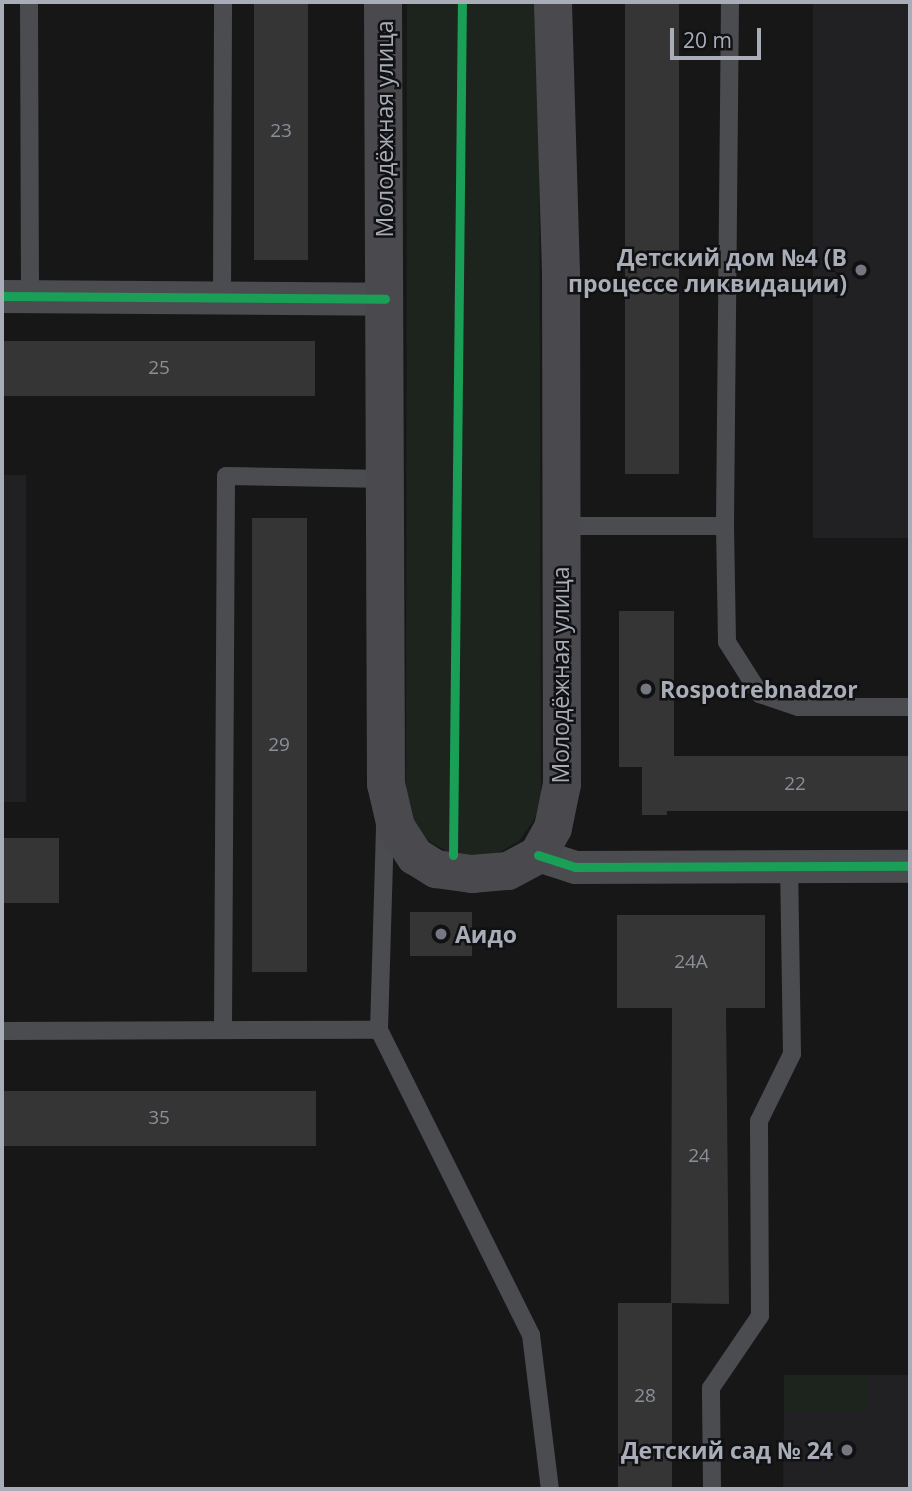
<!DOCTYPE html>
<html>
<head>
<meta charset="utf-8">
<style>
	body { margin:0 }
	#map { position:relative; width:912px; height:1491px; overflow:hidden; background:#171717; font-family:"Open Sans",sans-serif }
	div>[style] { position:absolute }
	.built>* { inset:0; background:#212123; transform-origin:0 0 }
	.green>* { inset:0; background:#1d241e; transform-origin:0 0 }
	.building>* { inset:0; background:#353536; transform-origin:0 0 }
	.lane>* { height:18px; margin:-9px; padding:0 9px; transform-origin:9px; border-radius:9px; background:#4b4c50 }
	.street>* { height:33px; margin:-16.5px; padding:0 16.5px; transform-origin:16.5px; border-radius:16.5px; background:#4b4c50 }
	.secondary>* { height:38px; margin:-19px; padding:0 19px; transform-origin:19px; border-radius:19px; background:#4a4a4e }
	.cycleway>* { height:9px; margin:-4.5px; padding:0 4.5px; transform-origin:4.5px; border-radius:4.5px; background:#1a9f57 }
	.dots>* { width:19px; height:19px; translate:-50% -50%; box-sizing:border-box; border:4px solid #111113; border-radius:50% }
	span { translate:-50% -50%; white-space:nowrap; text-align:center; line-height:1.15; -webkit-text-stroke:5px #111113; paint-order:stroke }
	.number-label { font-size:19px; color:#8b8f98 }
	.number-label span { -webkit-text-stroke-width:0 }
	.street-label { font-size:23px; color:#a8adb8 }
	.poi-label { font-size:23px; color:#a8adb8; font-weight:700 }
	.right { translate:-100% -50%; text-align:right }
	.left { translate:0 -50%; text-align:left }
	.frame { position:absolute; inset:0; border:4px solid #a8adb8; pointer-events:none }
	.scale { position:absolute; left:670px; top:28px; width:91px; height:32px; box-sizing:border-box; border:4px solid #a8adb8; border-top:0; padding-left:9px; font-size:21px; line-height:24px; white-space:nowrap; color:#a8adb8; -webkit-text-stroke:5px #111113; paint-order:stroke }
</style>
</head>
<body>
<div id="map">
	<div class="built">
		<i style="left:813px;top:2px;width:97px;height:536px"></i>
		<i style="left:26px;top:475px;width:327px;height:24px;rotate:90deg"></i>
		<i style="clip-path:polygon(868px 1375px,910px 1375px,910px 1489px,783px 1489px,784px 1411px,868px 1410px)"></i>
	</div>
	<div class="green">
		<i style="clip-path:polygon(407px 2px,539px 2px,541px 801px,534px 820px,519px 841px,498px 853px,472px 858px,453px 855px,429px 841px,411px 821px,406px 798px)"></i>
		<i style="left:784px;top:1375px;width:84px;height:36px"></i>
	</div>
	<div class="building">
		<i style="left:254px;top:2px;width:54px;height:258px"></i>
		<i style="left:625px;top:2px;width:54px;height:472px"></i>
		<i style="left:2px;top:341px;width:313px;height:55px"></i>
		<i style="left:252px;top:518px;width:55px;height:454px"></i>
		<i style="clip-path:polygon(619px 611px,674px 611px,674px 756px,910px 756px,910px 811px,667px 811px,667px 815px,642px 815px,642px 767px,619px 767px)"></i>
		<i style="left:2px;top:838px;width:57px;height:65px"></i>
		<i style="left:410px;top:912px;width:62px;height:44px"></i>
		<i style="clip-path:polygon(617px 915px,765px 915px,765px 1008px,726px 1008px,729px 1304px,671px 1303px,672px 1008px,617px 1008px)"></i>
		<i style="left:2px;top:1091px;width:314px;height:55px"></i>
		<i style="left:618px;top:1303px;width:54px;height:186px"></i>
	</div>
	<div class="lane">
		<i style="left:29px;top:2px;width:294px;rotate:89.8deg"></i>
		<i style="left:730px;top:2px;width:524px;rotate:90.55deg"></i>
		<i style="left:725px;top:526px;width:116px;rotate:89deg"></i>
		<i style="left:727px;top:642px;width:62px;rotate:57.6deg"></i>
		<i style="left:760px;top:694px;width:40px;rotate:18.9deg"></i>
		<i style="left:798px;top:707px;width:112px"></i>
		<i style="left:222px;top:299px;width:297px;rotate:-89.8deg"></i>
		<i style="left:560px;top:526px;width:165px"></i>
		<i style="left:223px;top:1030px;width:554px;rotate:-89.69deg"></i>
		<i style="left:226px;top:476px;width:160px;rotate:1.1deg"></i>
		<i style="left:379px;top:1030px;width:341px;rotate:63.5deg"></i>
		<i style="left:531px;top:1335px;width:155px;rotate:83deg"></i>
		<i style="left:2px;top:1031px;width:377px;rotate:-0.2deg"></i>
		<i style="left:379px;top:1030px;width:207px;rotate:-88.3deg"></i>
		<i style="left:712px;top:1489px;width:101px;rotate:-90.6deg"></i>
		<i style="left:711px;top:1388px;width:87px;rotate:-55.8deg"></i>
		<i style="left:760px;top:1316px;width:195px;rotate:-90.3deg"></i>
		<i style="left:759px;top:1121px;width:75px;rotate:-63.8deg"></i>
		<i style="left:792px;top:1054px;width:188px;rotate:-90.9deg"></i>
	</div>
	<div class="street">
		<i style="left:2px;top:296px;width:383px;rotate:0.4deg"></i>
		<i style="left:538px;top:855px;width:39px;rotate:18deg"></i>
		<i style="left:575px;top:867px;width:335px;rotate:-0.2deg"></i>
	</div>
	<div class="secondary">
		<i style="left:383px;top:2px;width:782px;rotate:89.78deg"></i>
		<i style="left:386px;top:784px;width:44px;rotate:76.9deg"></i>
		<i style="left:396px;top:827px;width:35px;rotate:57deg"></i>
		<i style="left:415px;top:856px;width:25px;rotate:32deg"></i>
		<i style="left:436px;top:869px;width:36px;rotate:8deg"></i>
		<i style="left:472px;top:874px;width:36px;rotate:-5deg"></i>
		<i style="left:508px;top:871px;width:34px;rotate:-28deg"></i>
		<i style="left:538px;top:855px;width:31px;rotate:-61deg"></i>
		<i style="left:553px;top:828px;width:45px;rotate:-78.4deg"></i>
		<i style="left:562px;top:784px;width:511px;rotate:-90.11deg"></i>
		<i style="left:561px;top:273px;width:271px;rotate:-91.7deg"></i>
	</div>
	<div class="cycleway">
		<i style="left:2px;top:296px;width:383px;rotate:0.4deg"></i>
		<i style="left:453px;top:855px;width:853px;rotate:-89.4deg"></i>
		<i style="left:538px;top:855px;width:39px;rotate:18deg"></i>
		<i style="left:575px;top:867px;width:335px;rotate:-0.2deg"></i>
	</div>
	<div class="dots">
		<i style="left:861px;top:270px;background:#757880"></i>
		<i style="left:646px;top:689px;background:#757880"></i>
		<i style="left:441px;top:934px;background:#757880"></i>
		<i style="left:847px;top:1450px;background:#757880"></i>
	</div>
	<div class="number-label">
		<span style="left:281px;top:131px">23</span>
		<span style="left:159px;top:368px">25</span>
		<span style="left:279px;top:745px">29</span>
		<span style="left:795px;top:784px">22</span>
		<span style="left:691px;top:962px">24А</span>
		<span style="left:159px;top:1118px">35</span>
		<span style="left:699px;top:1156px">24</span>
		<span style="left:645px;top:1396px">28</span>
	</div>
	<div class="street-label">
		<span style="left:384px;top:129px;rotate:-90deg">Молодёжная улица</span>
		<span style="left:560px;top:675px;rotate:-90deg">Молодёжная улица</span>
	</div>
	<div class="poi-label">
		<span class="right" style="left:847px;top:270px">Детский дом №4 (В<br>процессе ликвидации)</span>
		<span class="left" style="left:660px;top:689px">Rospotrebnadzor</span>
		<span class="left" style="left:455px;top:934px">Аидо</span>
		<span class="right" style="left:833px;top:1450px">Детский сад № 24</span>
	</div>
	<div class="frame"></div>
	<div class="scale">20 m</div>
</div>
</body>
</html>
